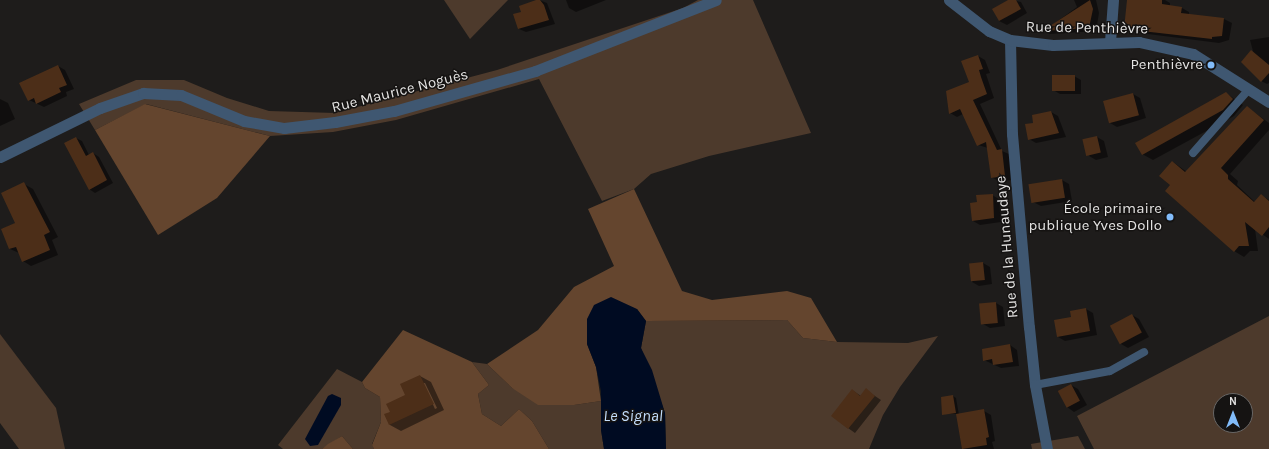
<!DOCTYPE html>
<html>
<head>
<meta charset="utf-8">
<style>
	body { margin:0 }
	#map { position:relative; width:1269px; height:449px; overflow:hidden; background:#1e1c1b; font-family:Karla,sans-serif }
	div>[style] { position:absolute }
	.green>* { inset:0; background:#4d3a2c }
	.forest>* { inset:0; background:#64452e }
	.water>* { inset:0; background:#000b22 }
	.shadow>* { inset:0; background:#0007 }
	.building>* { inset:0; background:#4c2e18; transform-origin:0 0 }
	.service>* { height:8px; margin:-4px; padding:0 4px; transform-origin:4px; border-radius:4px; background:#3f5771 }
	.minor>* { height:11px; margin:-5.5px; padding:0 5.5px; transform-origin:5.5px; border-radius:5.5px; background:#3f5771 }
	.tertiary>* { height:11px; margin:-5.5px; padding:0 5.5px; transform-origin:5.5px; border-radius:5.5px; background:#3f5771 }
	.dots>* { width:11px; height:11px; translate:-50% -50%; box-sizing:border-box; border:2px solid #151312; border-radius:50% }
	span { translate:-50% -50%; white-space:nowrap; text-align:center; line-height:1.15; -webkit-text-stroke:3px #151312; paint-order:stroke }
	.street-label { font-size:15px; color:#e4e3e2 }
	.poi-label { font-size:15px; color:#e4e3e2 }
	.right { translate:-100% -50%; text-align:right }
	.water-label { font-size:16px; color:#c4dffe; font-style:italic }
	.north { position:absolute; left:1213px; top:393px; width:40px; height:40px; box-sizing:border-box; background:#151312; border:1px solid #686665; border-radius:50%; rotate:0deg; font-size:11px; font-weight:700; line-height:16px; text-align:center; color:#e4e3e2 }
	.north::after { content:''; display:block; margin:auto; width:14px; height:18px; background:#82bcfa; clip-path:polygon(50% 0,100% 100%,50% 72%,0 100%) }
</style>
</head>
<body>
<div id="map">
	<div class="green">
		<i style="clip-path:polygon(444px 0,508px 0,470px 39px)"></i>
		<i style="clip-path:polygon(698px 0,753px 0,811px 133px,709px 156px,651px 174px,634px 189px,602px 201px,539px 79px,396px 120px,333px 132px,270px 136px,146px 104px,95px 130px,79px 104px,136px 80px,184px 80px,227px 98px,269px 111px,335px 113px,497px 70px,683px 8px)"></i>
		<i style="clip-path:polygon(evenodd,1269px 316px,1269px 449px,1094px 449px,1077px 416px,1269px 316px,1221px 401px,1245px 401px,1245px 425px,1221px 425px,1221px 401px)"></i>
		<i style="clip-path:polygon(787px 320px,803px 338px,837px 342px,908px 343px,938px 336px,900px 387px,883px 415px,869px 449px,666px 449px,665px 413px,641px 348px,646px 321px)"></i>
		<i style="clip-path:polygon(0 334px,56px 408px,65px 449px,19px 449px,0 423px)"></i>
		<i style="clip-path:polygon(472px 362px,487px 364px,512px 388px,574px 405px,601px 401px,601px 430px,604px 449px,549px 449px,532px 421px,519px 409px,501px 426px,482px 414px,478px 394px,489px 385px)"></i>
		<i style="clip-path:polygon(337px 369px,362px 382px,365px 388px,380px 397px,381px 422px,372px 444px,374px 449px,353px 449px,342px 436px,322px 449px,283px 449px,278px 445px)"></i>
		<i style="clip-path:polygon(1078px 436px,1085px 449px,1032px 449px,1031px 444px)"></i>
	</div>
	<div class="forest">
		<i style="clip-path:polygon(145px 104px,270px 136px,217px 198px,158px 235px,95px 130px)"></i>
		<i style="clip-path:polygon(634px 189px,682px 291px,712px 300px,787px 291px,811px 298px,837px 342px,803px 338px,787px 320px,646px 321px,637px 309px,587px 344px,596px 367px,601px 401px,574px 405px,538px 405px,512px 388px,487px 364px,538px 330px,574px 287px,614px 266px,588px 209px)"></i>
		<i style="clip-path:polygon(403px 330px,472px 362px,489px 385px,478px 394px,482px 414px,501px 426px,519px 409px,532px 421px,549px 449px,374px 449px,372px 445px,381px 422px,380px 397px,365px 388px,362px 382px)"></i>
		<i style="clip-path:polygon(342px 436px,353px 449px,322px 449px,328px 444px)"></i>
	</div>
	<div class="water">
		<i style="clip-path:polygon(611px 297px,637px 309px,646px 321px,641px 348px,652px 370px,665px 413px,666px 449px,604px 449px,601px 430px,601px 391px,596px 367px,587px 344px,587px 319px,594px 305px)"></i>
		<i style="clip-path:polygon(332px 394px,341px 398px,341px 405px,318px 445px,310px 446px,305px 439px,328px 396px)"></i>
	</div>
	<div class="shadow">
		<i style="clip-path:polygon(539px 0,547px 3px,555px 24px,526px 32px,519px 29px,522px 12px)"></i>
		<i style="clip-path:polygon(566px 0,606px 0,576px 12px,569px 8px)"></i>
		<i style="clip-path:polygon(1010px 0,1021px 2px,1027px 13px,1007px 25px,999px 21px)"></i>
		<i style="clip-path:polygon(1074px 0,1096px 0,1099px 13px,1096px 31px,1050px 34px,1044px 31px,1077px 7px)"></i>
		<i style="clip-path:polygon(1128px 0,1165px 0,1170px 3px,1170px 6px,1182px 8px,1189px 12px,1189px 15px,1224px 19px,1232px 23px,1229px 40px,1219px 43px,1132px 32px,1125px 28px)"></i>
		<i style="clip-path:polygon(1269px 37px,1269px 83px,1267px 84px,1261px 81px,1250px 40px)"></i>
		<i style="clip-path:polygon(978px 56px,985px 60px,990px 73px,986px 74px,994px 98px,980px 104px,1002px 151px,1009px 154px,1012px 180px,999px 181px,991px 177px,988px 148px,978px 145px,963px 114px,957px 117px,950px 113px,971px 82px)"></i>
		<i style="clip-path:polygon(58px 66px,65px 70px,74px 89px,66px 92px,67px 96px,44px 107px,29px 100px)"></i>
		<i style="clip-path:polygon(1074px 76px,1081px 80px,1081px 94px,1060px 94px,1053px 90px)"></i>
		<i style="clip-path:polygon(1226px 93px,1243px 105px,1234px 116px,1153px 160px,1142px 154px)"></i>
		<i style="clip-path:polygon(1133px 94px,1140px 98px,1146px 118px,1117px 127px,1110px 123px)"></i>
		<i style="clip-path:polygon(0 99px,8px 103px,15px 119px,0 126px)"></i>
		<i style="clip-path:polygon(1247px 107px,1269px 123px,1269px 130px,1230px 174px,1238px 181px,1237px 185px,1255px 202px,1261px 195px,1269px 200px,1269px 239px,1255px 229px,1258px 251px,1250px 251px,1244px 257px,1234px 251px,1171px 185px,1173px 162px,1187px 172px)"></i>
		<i style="clip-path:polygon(1051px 112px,1058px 116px,1066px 137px,1036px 143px,1029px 139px,1035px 124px)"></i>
		<i style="clip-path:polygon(1097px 137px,1104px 141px,1108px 157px,1096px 160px,1089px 156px)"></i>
		<i style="clip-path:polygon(76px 138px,82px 141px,89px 155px,93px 153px,99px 157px,113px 183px,95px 193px,89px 189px)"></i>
		<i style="clip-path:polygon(1062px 180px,1069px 184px,1072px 201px,1041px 206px,1033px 202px)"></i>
		<i style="clip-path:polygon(24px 184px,33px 189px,58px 237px,52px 240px,58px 255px,31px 266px,23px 261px,19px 253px,10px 249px,2px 229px,16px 223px)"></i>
		<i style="clip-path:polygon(992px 195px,999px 199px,1001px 222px,980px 225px,973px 221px,978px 203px)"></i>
		<i style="clip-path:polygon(983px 263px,990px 267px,992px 284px,979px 286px,972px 282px)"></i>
		<i style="clip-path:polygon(996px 303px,1003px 307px,1005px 326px,990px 328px,983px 324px)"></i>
		<i style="clip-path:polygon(1086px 309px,1093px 313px,1097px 335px,1065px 341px,1058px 337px,1073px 318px)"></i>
		<i style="clip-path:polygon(1132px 315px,1139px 319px,1149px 337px,1128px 348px,1121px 344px)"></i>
		<i style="clip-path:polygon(1010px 345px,1017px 350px,1019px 366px,1001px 368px,984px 360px)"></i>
		<i style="clip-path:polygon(evenodd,420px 376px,431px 382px,444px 410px,401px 431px,390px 425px,385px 415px,391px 412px,406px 395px,420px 376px,423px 383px,425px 383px,437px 408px,435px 409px,423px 383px)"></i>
		<i style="clip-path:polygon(1071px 385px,1078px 389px,1087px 405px,1074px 412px,1067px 407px)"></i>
		<i style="clip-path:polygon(852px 390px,861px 396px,866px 390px,881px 400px,855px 433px,848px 428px)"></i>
		<i style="clip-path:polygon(953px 396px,956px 398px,959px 415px,984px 411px,991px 415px,995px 441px,992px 442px,994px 449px,963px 449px,957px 414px,943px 414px)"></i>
	</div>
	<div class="building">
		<i style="clip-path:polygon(536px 0,540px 0,544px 5px,549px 20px,518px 29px,513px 14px,521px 12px,519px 6px)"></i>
		<i style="clip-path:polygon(1008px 0,1016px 0,1021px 9px,999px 21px,992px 9px)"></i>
		<i style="clip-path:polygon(1090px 0,1093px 9px,1089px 28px,1042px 31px)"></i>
		<i style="clip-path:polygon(1127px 0,1162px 0,1162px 4px,1182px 7px,1181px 13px,1224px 18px,1222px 36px,1212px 37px,1212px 39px,1124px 29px)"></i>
		<i style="clip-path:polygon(1251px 50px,1269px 65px,1269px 73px,1261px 82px,1241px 62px)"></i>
		<i style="clip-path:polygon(978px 55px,983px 69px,979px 70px,981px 77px,987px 94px,973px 100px,997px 150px,1002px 149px,1005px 176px,991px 178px,986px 142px,977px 146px,960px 109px,949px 114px,946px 91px,969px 82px,961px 61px)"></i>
		<i style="clip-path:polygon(58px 65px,67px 85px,59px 88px,61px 92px,36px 104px,34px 98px,28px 101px,19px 83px)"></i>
		<i style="left:1052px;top:75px;width:23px;height:16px"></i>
		<i style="clip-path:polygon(1226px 92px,1233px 99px,1223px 110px,1142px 155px,1135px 143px)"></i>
		<i style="left:1133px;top:93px;width:23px;height:31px;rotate:75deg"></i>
		<i style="clip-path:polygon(1247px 106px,1264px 120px,1221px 168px,1228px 175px,1228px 179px,1254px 202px,1261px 194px,1269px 201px,1269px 227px,1262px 236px,1245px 222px,1249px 246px,1239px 246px,1234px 252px,1165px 191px,1170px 185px,1159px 176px,1172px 161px,1185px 172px)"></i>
		<i style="clip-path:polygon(1051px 111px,1059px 133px,1028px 140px,1025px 124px,1033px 123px,1032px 115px)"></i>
		<i style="left:1097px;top:136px;width:17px;height:15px;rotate:77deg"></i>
		<i style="clip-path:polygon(76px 137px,86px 156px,93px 152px,107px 180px,89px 190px,64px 143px)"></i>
		<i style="left:1062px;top:179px;width:19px;height:34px;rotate:81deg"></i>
		<i style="clip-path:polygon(24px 182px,50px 232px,44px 235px,50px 250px,22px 262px,16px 247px,9px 249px,1px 229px,15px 223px,1px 193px)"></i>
		<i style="clip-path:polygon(993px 194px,994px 218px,972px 221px,970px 203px,977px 202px,976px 195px)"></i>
		<i style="left:983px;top:262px;width:18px;height:14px;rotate:84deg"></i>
		<i style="left:996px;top:302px;width:21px;height:17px;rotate:85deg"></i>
		<i style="clip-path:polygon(1086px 308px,1090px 331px,1057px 337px,1054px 320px,1071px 317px,1070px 311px)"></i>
		<i style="left:1132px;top:314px;width:21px;height:25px;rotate:62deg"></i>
		<i style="clip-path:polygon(1010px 344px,1013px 362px,993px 365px,992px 359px,983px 361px,982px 349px)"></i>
		<i style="clip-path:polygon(420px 375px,434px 404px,389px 425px,384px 414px,390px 412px,386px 404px,405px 395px,400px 384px)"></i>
		<i style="left:1071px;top:384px;width:19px;height:15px;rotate:62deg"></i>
		<i style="clip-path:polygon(866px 388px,875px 396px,848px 429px,831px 416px,852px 389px,860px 396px)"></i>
		<i style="clip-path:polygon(953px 395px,956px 413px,942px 415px,941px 397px)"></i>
		<i style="clip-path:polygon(984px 409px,989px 437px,986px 438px,987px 445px,962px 449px,956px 414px)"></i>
	</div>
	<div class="service">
		<i style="left:1193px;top:153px;width:85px;rotate:-48.8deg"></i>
		<i style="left:1035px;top:385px;width:76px;rotate:-10.6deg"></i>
		<i style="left:1110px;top:371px;width:39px;rotate:-29deg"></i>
	</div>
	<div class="minor">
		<i style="left:1010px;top:40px;width:94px;rotate:88.8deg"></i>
		<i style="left:1012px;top:134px;width:194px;rotate:85deg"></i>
		<i style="left:1029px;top:327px;width:58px;rotate:84.1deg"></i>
		<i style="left:1035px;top:385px;width:65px;rotate:79.4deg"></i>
		<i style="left:1110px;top:42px;width:42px;rotate:-85.9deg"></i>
		<i style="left:0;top:157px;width:111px;rotate:-26.1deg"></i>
		<i style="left:100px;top:108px;width:46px;rotate:-19.2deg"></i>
		<i style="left:143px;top:93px;width:38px;rotate:3deg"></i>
		<i style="left:181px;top:95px;width:68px;rotate:22.4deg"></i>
		<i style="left:244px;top:121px;width:41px;rotate:9.9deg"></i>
		<i style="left:284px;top:128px;width:51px;rotate:-6.7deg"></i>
		<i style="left:335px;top:122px;width:60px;rotate:-10.6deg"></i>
		<i style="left:394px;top:111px;width:147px;rotate:-15.8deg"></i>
		<i style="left:535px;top:71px;width:194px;rotate:-21.4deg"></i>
	</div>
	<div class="tertiary">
		<i style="left:949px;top:0;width:51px;rotate:37.8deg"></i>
		<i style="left:989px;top:31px;width:23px;rotate:23deg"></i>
		<i style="left:1010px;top:40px;width:43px;rotate:6.6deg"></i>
		<i style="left:1053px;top:45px;width:86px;rotate:-2deg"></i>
		<i style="left:1139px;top:42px;width:55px;rotate:12.5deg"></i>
		<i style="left:1193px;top:54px;width:90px;rotate:32.3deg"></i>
	</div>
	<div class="dots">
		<i style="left:1211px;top:65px;background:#82bcfa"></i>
		<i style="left:1170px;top:217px;background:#82bcfa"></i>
	</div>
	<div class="street-label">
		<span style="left:1087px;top:28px;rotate:1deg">Rue de Penthièvre</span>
		<span style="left:400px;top:91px;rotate:-14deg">Rue Maurice Noguès</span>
		<span style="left:1007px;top:247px;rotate:-95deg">Rue de la Hunaudaye</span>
	</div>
	<div class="poi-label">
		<span class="right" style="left:1203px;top:65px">Penthièvre</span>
		<span class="right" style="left:1162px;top:217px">École primaire<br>publique Yves Dollo</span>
	</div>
	<div class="water-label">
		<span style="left:633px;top:416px">Le Signal</span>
	</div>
	<div class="north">N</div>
</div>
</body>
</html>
